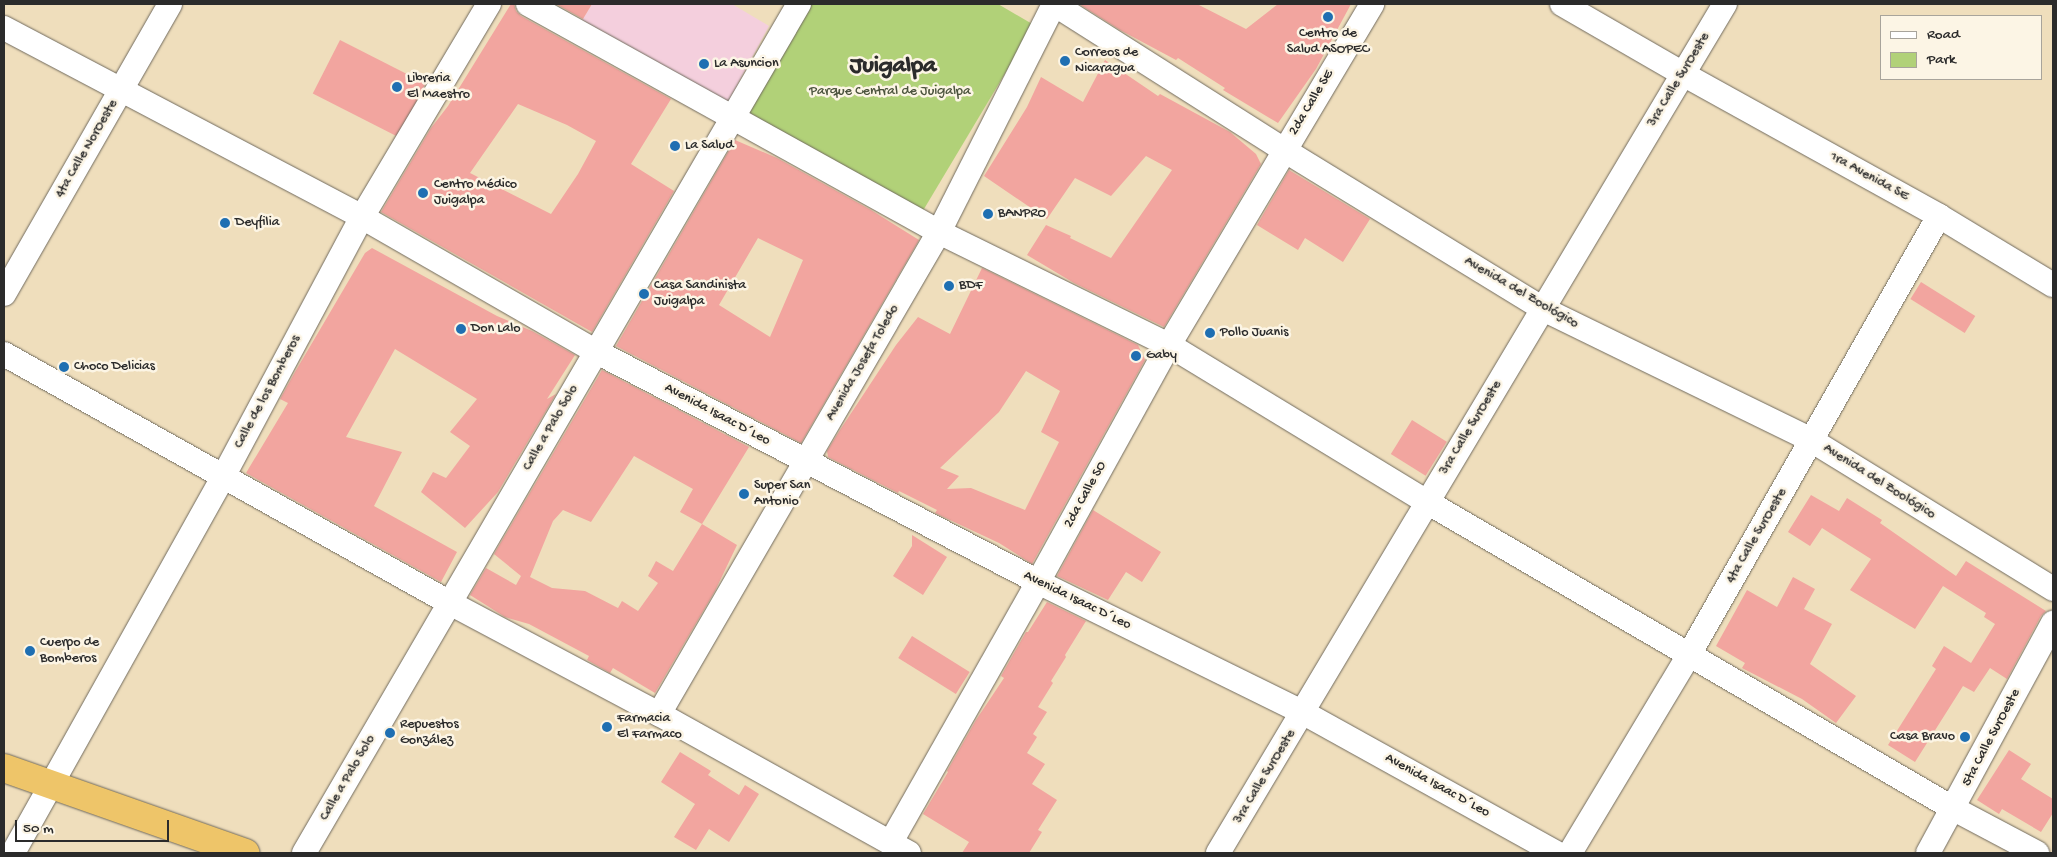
<!DOCTYPE html>
<html>
<head>
<meta charset="utf-8">
<style>
	body { margin:0 }
	#map { position:relative; width:2057px; height:857px; overflow:hidden; background:#efdebc; font-family:"Gochi Hand",sans-serif }
	div>[style] { position:absolute }
	.built>* { inset:0; background:#f4cfdd }
	.green>* { inset:0; background:#b1d178 }
	.building>* { inset:0; background:#f2a59f; transform-origin:0 0 }
	.roads { filter:drop-shadow(0 0 1px #706a5e) drop-shadow(0 0 1px #706a5e) }
	.street>* { height:24px; margin:-12px; padding:0 12px; transform-origin:12px; border-radius:12px; background:#fff }
	.highway>* { height:28px; margin:-14px; padding:0 14px; transform-origin:14px; border-radius:14px; background:#eec569 }
	.dots>* { width:14px; height:14px; translate:-50% -50%; box-sizing:border-box; border:2px solid #fcf5e5; border-radius:50% }
	span { translate:-50% -50%; white-space:nowrap; text-align:center; line-height:1.15; -webkit-text-stroke:5px #fcf5e5; paint-order:stroke }
	.poi-label { font-size:14px; color:#2b2b2b }
	.left { translate:0 -50%; text-align:left }
	.right { translate:-100% -50%; text-align:right }
	.street-label { font-size:14px; color:#2b2b2b }
	.park-label { font-size:14px; color:#4c543e }
	.town-label { font-size:24px; color:#2b2b2b; font-weight:700 }
	.frame { position:absolute; inset:0; border:5px solid #2b2b2b; pointer-events:none }
	.legend { position:absolute; left:1880px; top:15px; width:162px; height:65px; box-sizing:border-box; background:#fcf5e5; border:1px solid #a8a49b; margin:0; padding:6px 9px; list-style:none; font-size:15px; color:#2b2b2b }
	.legend li { display:flex; align-items:center; gap:10px; height:25px }
	.legend b { width:25px; border:1px solid #a8a49b }
	.scale { position:absolute; left:15px; top:820px; width:154px; height:22px; box-sizing:border-box; border:2px solid #2b2b2b; border-top:0; padding-left:6px; font-size:15px; line-height:18px; white-space:nowrap; color:#2b2b2b; -webkit-text-stroke:4px #fcf5e5; paint-order:stroke }
</style>
</head>
<body>
<div id="map">
	<div class="built">
		<i style="clip-path:polygon(592px 4px,732px 4px,769px 26px,728px 102px,582px 20px)"></i>
	</div>
	<div class="green">
		<i style="clip-path:polygon(806px 4px,998px 4px,1034px 25px,921px 214px,743px 109px)"></i>
	</div>
	<div class="building">
		<i style="clip-path:polygon(evenodd,511px 4px,514px 4px,516px 11px,521px 16px,671px 99px,631px 164px,674px 191px,592px 332px,381px 212px,431px 128px,448px 106px,511px 4px,518px 104px,567px 125px,596px 141px,578px 174px,551px 214px,470px 173px,518px 104px)"></i>
		<i style="clip-path:polygon(556px 4px,592px 4px,583px 19px)"></i>
		<i style="clip-path:polygon(1079px 4px,1197px 4px,1246px 29px,1278px 4px,1351px 4px,1316px 69px,1278px 123px,1223px 90px,1225px 88px,1178px 58px,1176px 60px,1120px 30px)"></i>
		<i style="left:340px;top:40px;width:96px;height:60px;rotate:27deg"></i>
		<i style="clip-path:polygon(1105px 60px,1158px 96px,1160px 94px,1230px 132px,1256px 154px,1261px 164px,1164px 327px,1074px 283px,1027px 255px,1046px 225px,1071px 236px,1070px 238px,1111px 258px,1172px 170px,1146px 156px,1111px 196px,1075px 178px,1047px 219px,984px 176px,1027px 107px,1041px 77px,1083px 102px)"></i>
		<i style="clip-path:polygon(evenodd,735px 140px,777px 158px,871px 210px,919px 240px,801px 443px,616px 346px,735px 140px,758px 238px,803px 260px,770px 337px,719px 305px,758px 238px)"></i>
		<i style="clip-path:polygon(1289px 170px,1370px 219px,1343px 262px,1305px 238px,1298px 250px,1257px 225px)"></i>
		<i style="clip-path:polygon(372px 248px,497px 316px,532px 331px,575px 355px,547px 399px,556px 394px,498px 492px,465px 528px,421px 492px,433px 472px,446px 478px,470px 446px,450px 432px,477px 399px,395px 349px,346px 437px,402px 452px,374px 506px,457px 552px,441px 582px,246px 473px,288px 403px,280px 399px,295px 372px,365px 253px)"></i>
		<i style="clip-path:polygon(evenodd,982px 268px,1138px 345px,1145px 360px,1032px 564px,999px 543px,935px 513px,937px 510px,899px 491px,898px 493px,828px 457px,827px 451px,840px 430px,896px 345px,918px 317px,950px 334px,982px 268px,1026px 371px,1060px 391px,1041px 432px,1059px 442px,1025px 510px,971px 488px,947px 489px,959px 476px,940px 468px,999px 412px,1026px 371px)"></i>
		<i style="left:1921px;top:282px;width:64px;height:20px;rotate:32deg"></i>
		<i style="clip-path:polygon(evenodd,602px 370px,749px 447px,702px 524px,737px 545px,715px 591px,655px 693px,613px 668px,610px 673px,587px 660px,589px 656px,529px 624px,505px 617px,470px 595px,486px 568px,516px 585px,521px 576px,494px 554px,602px 370px,634px 456px,693px 489px,680px 512px,702px 524px,673px 571px,656px 561px,648px 576px,658px 583px,638px 611px,622px 601px,618px 608px,585px 591px,552px 588px,530px 577px,553px 521px,563px 510px,591px 522px,634px 456px)"></i>
		<i style="left:1412px;top:420px;width:41px;height:40px;rotate:32deg"></i>
		<i style="clip-path:polygon(1811px 495px,1839px 511px,1847px 498px,1882px 520px,1880px 523px,1956px 576px,1966px 561px,2046px 611px,2041px 616px,2007px 679px,1990px 668px,1974px 692px,1963px 686px,1915px 762px,1888px 745px,1936px 669px,1932px 666px,1944px 646px,1971px 663px,1995px 624px,1984px 617px,1986px 613px,1943px 586px,1915px 629px,1850px 590px,1871px 559px,1822px 528px,1810px 546px,1788px 532px)"></i>
		<i style="clip-path:polygon(1093px 510px,1161px 552px,1142px 582px,1126px 572px,1108px 600px,1057px 576px)"></i>
		<i style="clip-path:polygon(912px 535px,947px 557px,923px 595px,893px 576px,912px 546px)"></i>
		<i style="clip-path:polygon(1793px 577px,1815px 589px,1804px 609px,1832px 624px,1810px 664px,1856px 696px,1836px 723px,1802px 699px,1742px 668px,1745px 663px,1716px 646px,1747px 590px,1777px 607px)"></i>
		<i style="clip-path:polygon(1047px 602px,1086px 621px,1065px 655px,1066px 657px,1051px 681px,1053px 683px,1038px 707px,1047px 712px,1033px 734px,1037px 737px,1027px 753px,1045px 764px,1032px 784px,1057px 800px,1038px 830px,1042px 832px,1029px 853px,962px 853px,969px 842px,923px 814px,948px 772px,947px 771px,976px 720px,1004px 678px,1001px 676px,1026px 632px,1028px 632px)"></i>
		<i style="left:912px;top:636px;width:68px;height:26px;rotate:32deg"></i>
		<i style="clip-path:polygon(2009px 750px,2031px 764px,2021px 779px,2053px 799px,2053px 813px,2041px 832px,2002px 809px,1999px 814px,1977px 800px)"></i>
		<i style="clip-path:polygon(680px 752px,711px 771px,708px 775px,739px 795px,745px 785px,759px 794px,729px 842px,709px 829px,696px 850px,674px 837px,695px 804px,661px 782px)"></i>
	</div>
	<div class="roads">
		<div class="street">
			<i style="left:528px;top:4px;width:470px;rotate:29deg"></i>
			<i style="left:939px;top:232px;width:256px;rotate:26.2deg"></i>
			<i style="left:1169px;top:345px;width:302px;rotate:31.3deg"></i>
			<i style="left:1427px;top:502px;width:610px;rotate:30.22deg"></i>
			<i style="left:1954px;top:809px;width:94px;rotate:27.9deg"></i>
			<i style="left:1054px;top:4px;width:272px;rotate:32.4deg"></i>
			<i style="left:1284px;top:150px;width:304px;rotate:31.5deg"></i>
			<i style="left:1543px;top:309px;width:298px;rotate:26deg"></i>
			<i style="left:1811px;top:440px;width:284px;rotate:31.6deg"></i>
			<i style="left:1562px;top:4px;width:140px;rotate:30deg"></i>
			<i style="left:1683px;top:74px;width:293px;rotate:29deg"></i>
			<i style="left:1939px;top:216px;width:133px;rotate:31.2deg"></i>
			<i style="left:4px;top:28px;width:405px;rotate:27.8deg"></i>
			<i style="left:362px;top:217px;width:269px;rotate:29.9deg"></i>
			<i style="left:595px;top:351px;width:500px;rotate:27.5deg"></i>
			<i style="left:1038px;top:582px;width:297px;rotate:26.2deg"></i>
			<i style="left:1304px;top:713px;width:289px;rotate:29deg"></i>
			<i style="left:4px;top:294px;width:334px;rotate:-60.2deg"></i>
			<i style="left:4px;top:354px;width:511px;rotate:29.17deg"></i>
			<i style="left:450px;top:603px;width:237px;rotate:28deg"></i>
			<i style="left:659px;top:714px;width:286px;rotate:29.1deg"></i>
			<i style="left:659px;top:714px;width:557px;rotate:-59.85deg"></i>
			<i style="left:939px;top:232px;width:255px;rotate:-63.2deg"></i>
			<i style="left:891px;top:842px;width:299px;rotate:-60.5deg"></i>
			<i style="left:1038px;top:582px;width:271px;rotate:-61.1deg"></i>
			<i style="left:1169px;top:345px;width:397px;rotate:-59.2deg"></i>
			<i style="left:13px;top:853px;width:431px;rotate:-60.8deg"></i>
			<i style="left:223px;top:477px;width:295px;rotate:-61.9deg"></i>
			<i style="left:362px;top:217px;width:248px;rotate:-59.2deg"></i>
			<i style="left:304px;top:853px;width:983px;rotate:-59.76deg"></i>
			<i style="left:1218px;top:853px;width:989px;rotate:-59.16deg"></i>
			<i style="left:1570px;top:853px;width:233px;rotate:-59deg"></i>
			<i style="left:1690px;top:653px;width:503px;rotate:-60.33deg"></i>
			<i style="left:1928px;top:853px;width:262px;rotate:-61.5deg"></i>
		</div>
		<div class="highway">
			<i style="left:4px;top:768px;width:256px;rotate:19.4deg"></i>
		</div>
	</div>
	<div class="dots">
		<i style="left:1328px;top:17px;background:#1f6fb2"></i>
		<i style="left:1065px;top:61px;background:#1f6fb2"></i>
		<i style="left:704px;top:64px;background:#1f6fb2"></i>
		<i style="left:397px;top:87px;background:#1f6fb2"></i>
		<i style="left:675px;top:146px;background:#1f6fb2"></i>
		<i style="left:423px;top:193px;background:#1f6fb2"></i>
		<i style="left:988px;top:214px;background:#1f6fb2"></i>
		<i style="left:225px;top:223px;background:#1f6fb2"></i>
		<i style="left:949px;top:286px;background:#1f6fb2"></i>
		<i style="left:644px;top:294px;background:#1f6fb2"></i>
		<i style="left:461px;top:329px;background:#1f6fb2"></i>
		<i style="left:1210px;top:333px;background:#1f6fb2"></i>
		<i style="left:1136px;top:356px;background:#1f6fb2"></i>
		<i style="left:64px;top:367px;background:#1f6fb2"></i>
		<i style="left:744px;top:494px;background:#1f6fb2"></i>
		<i style="left:30px;top:651px;background:#1f6fb2"></i>
		<i style="left:607px;top:727px;background:#1f6fb2"></i>
		<i style="left:390px;top:733px;background:#1f6fb2"></i>
		<i style="left:1965px;top:737px;background:#1f6fb2"></i>
	</div>
	<div class="poi-label">
		<span style="left:1328px;top:42px">Centro de<br>Salud ASOPEC</span>
		<span class="left" style="left:1075px;top:61px">Correos de<br>Nicaragua</span>
		<span class="left" style="left:714px;top:64px">La Asuncion</span>
		<span class="left" style="left:407px;top:87px">Libreria<br>El Maestro</span>
		<span class="left" style="left:685px;top:146px">La Salud</span>
		<span class="left" style="left:434px;top:193px">Centro Médico<br>Juigalpa</span>
		<span class="left" style="left:998px;top:214px">BANPRO</span>
		<span class="left" style="left:235px;top:223px">Deyfilia</span>
		<span class="left" style="left:654px;top:294px">Casa Sandinista<br>Juigalpa</span>
		<span class="left" style="left:959px;top:286px">BDF</span>
		<span class="left" style="left:471px;top:329px">Don Lalo</span>
		<span class="left" style="left:1220px;top:333px">Pollo Juanis</span>
		<span class="left" style="left:1146px;top:356px">Gaby</span>
		<span class="left" style="left:74px;top:367px">Choco Delicias</span>
		<span class="left" style="left:754px;top:494px">Super San<br>Antonio</span>
		<span class="left" style="left:40px;top:651px">Cuerpo de<br>Bomberos</span>
		<span class="left" style="left:617px;top:727px">Farmacia<br>El Farmaco</span>
		<span class="left" style="left:400px;top:733px">Repuestos<br>González</span>
		<span class="right" style="left:1955px;top:737px">Casa Bravo</span>
	</div>
	<div class="street-label">
		<span style="left:1679px;top:80px;rotate:-59deg">3ra Calle SurOeste</span>
		<span style="left:1312px;top:103px;rotate:-59deg">2da Calle SE</span>
		<span style="left:87px;top:149px;rotate:-60deg">4ta Calle NorOeste</span>
		<span style="left:1869px;top:177px;rotate:29deg">1ra Avenida SE</span>
		<span style="left:1521px;top:293px;rotate:30deg">Avenida del Zoológico</span>
		<span style="left:863px;top:363px;rotate:-60deg">Avenida Josefa Toledo</span>
		<span style="left:268px;top:392px;rotate:-62deg">Calle de los Bomberos</span>
		<span style="left:717px;top:415px;rotate:28deg">Avenida Isaac D´Leo</span>
		<span style="left:551px;top:428px;rotate:-60deg">Calle a Palo Solo</span>
		<span style="left:1471px;top:428px;rotate:-59deg">3ra Calle SurOeste</span>
		<span style="left:1879px;top:482px;rotate:32deg">Avenida del Zoológico</span>
		<span style="left:1086px;top:495px;rotate:-61deg">2da Calle SO</span>
		<span style="left:1757px;top:536px;rotate:-60deg">4ta Calle SurOeste</span>
		<span style="left:1077px;top:601px;rotate:26deg">Avenida Isaac D´Leo</span>
		<span style="left:1992px;top:738px;rotate:-62deg">5ta Calle SurOeste</span>
		<span style="left:1265px;top:777px;rotate:-59deg">3ra Calle SurOeste</span>
		<span style="left:348px;top:778px;rotate:-60deg">Calle a Palo Solo</span>
		<span style="left:1437px;top:786px;rotate:29deg">Avenida Isaac D´Leo</span>
	</div>
	<div class="park-label">
		<span style="left:890px;top:92px">Parque Central de Juigalpa</span>
	</div>
	<div class="town-label">
		<span style="left:893px;top:67px">Juigalpa</span>
	</div>
	<div class="frame"></div>
	<ul class="legend">
	<li><b style="height:6px;background:#fff"></b>Road</li>
	<li><b style="height:14px;background:#b1d178"></b>Park</li>
	</ul>
	<div class="scale">50 m</div>
</div>
</body>
</html>
